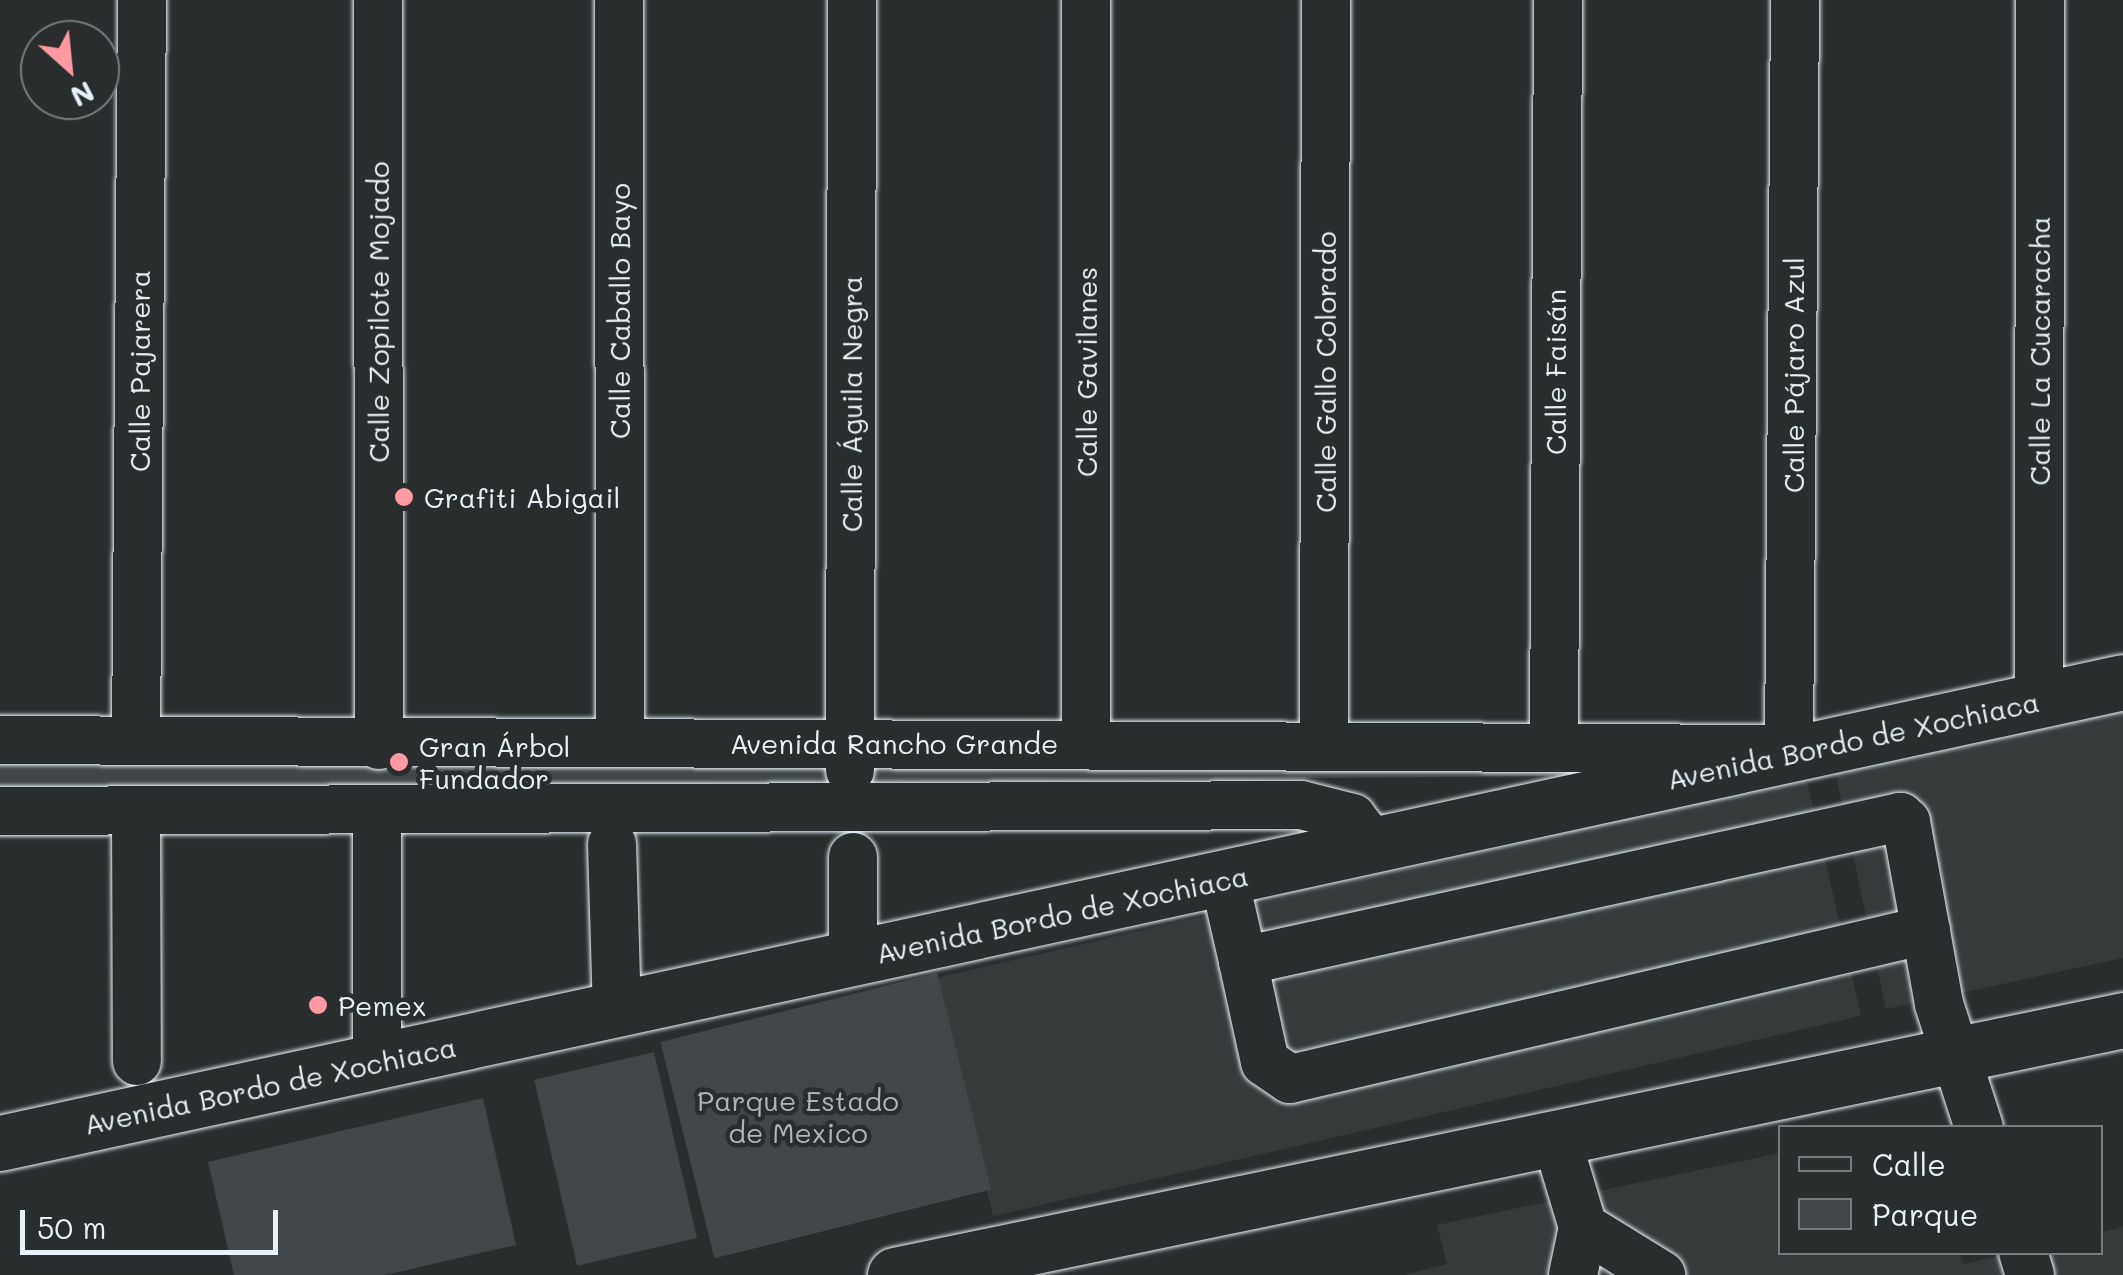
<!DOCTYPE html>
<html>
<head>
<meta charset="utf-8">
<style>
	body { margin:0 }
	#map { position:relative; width:2123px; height:1275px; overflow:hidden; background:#2a2d2e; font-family:Mali,sans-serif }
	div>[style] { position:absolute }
	.built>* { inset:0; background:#363a3b; transform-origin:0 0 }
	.green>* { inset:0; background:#424648; transform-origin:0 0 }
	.roads { filter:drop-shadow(0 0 2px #e8f1f8) drop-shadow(0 0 2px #e8f1f8) }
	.minor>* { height:48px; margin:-24px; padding:0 24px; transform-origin:24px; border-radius:24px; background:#2a2d2e }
	.major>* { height:55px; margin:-27.5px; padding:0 27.5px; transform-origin:27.5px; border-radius:27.5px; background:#2a2d2e }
	.dots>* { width:28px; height:28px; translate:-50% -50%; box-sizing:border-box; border:5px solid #2a2d2e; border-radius:50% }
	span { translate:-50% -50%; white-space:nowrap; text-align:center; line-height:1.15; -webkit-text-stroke:9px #2a2d2e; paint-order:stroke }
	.street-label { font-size:28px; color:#e8f1f8 }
	.poi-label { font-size:28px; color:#e8f1f8 }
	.left { translate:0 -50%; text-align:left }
	.park-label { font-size:28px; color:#aeb5ba }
	.legend { position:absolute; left:1778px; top:1125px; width:325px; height:130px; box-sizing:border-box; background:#2a2d2e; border:2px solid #767b7f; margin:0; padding:12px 18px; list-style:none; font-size:30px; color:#e8f1f8 }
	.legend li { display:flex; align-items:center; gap:20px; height:50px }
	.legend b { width:50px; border:2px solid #767b7f }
	.north { position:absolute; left:20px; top:20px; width:100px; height:100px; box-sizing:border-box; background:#2a2d2e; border:2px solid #767b7f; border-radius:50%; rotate:153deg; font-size:28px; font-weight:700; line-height:40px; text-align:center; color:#e8f1f8 }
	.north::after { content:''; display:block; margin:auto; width:35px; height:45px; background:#ff9aa2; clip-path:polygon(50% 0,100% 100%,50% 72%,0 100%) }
	.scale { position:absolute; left:20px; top:1210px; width:258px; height:45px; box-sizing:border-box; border:5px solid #e8f1f8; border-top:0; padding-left:12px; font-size:30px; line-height:35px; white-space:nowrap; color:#e8f1f8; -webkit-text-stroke:8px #2a2d2e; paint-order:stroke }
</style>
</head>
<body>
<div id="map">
	<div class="built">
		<i style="clip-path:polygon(2123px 712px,2123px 958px,1886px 1009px,1835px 771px)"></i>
		<i style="left:1806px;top:777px;width:245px;height:891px;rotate:77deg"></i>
		<i style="clip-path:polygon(1780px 1153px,1780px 1252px,1959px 1253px,1964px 1264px,2010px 1253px,2100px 1252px,2101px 1232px,2123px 1227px,2123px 1275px,1404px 1275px,1447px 1264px,1437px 1225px)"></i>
	</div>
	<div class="green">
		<i style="clip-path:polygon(1597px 760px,1547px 776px,0 790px,0 762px)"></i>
		<i style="left:937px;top:973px;width:223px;height:285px;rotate:76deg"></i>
		<i style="left:654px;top:1052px;width:191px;height:123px;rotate:77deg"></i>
		<i style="clip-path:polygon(483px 1098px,516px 1245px,385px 1275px,234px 1275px,208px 1162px)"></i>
	</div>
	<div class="roads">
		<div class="minor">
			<i style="left:378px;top:0;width:745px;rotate:89.92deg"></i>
			<i style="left:619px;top:0;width:742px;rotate:89.92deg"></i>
			<i style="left:2039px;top:702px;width:702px;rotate:-89.92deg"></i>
			<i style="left:0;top:740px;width:1789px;rotate:0.29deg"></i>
			<i style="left:1789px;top:749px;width:749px;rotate:-89.54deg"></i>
			<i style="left:136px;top:741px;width:741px;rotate:-89.54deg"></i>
			<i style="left:1324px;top:744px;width:744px;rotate:-89.85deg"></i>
			<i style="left:1086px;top:745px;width:745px;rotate:-90deg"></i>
			<i style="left:1554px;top:745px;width:745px;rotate:-89.69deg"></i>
			<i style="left:850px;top:770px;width:770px;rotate:-89.85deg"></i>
			<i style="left:0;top:811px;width:1301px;rotate:-0.26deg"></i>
			<i style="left:1301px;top:805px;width:53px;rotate:14.3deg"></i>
			<i style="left:1352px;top:818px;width:36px;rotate:52deg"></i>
			<i style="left:136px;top:812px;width:249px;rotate:89.8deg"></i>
			<i style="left:612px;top:844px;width:165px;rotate:88.3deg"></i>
			<i style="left:1224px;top:878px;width:85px;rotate:77.1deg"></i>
			<i style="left:1926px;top:930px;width:653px;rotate:166.81deg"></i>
			<i style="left:1290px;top:1079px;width:30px;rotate:-146deg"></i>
			<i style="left:1265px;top:1062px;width:103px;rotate:-102.3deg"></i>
			<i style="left:1243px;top:961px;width:673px;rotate:-12.36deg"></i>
			<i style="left:1900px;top:817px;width:8px;rotate:40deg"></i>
			<i style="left:1906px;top:822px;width:185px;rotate:79.7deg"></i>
			<i style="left:1939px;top:1004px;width:130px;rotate:72.1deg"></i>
			<i style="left:853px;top:959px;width:102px;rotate:-90deg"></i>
			<i style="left:377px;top:1062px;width:253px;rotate:-90deg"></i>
			<i style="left:1556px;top:1137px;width:94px;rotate:73.3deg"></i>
			<i style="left:1583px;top:1227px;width:92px;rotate:31.6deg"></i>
			<i style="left:2023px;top:1252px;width:24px;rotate:73deg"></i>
			<i style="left:1573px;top:1275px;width:49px;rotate:-78.2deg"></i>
		</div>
		<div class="major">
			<i style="left:0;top:1143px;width:2172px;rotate:-12.25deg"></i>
			<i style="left:895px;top:1275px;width:1254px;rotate:-11.73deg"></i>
		</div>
	</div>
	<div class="dots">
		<i style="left:404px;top:497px;background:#ff9aa2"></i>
		<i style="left:399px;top:762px;background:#ff9aa2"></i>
		<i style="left:318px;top:1005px;background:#ff9aa2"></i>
	</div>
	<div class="street-label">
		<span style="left:619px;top:311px;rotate:-90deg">Calle Caballo Bayo</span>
		<span style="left:378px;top:312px;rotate:-90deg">Calle Zopilote Mojado</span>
		<span style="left:2039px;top:351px;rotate:-90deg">Calle La Cucaracha</span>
		<span style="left:139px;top:371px;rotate:-90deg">Calle Pajarera</span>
		<span style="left:1086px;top:372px;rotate:-90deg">Calle Gavilanes</span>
		<span style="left:1325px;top:372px;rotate:-90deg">Calle Gallo Colorado</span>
		<span style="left:1555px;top:372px;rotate:-90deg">Calle Faisán</span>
		<span style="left:1793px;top:375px;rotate:-90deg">Calle Pájaro Azul</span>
		<span style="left:851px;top:404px;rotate:-90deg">Calle Águila Negra</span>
		<span style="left:1853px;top:740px;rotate:-12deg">Avenida Bordo de Xochiaca</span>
		<span style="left:894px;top:743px">Avenida Rancho Grande</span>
		<span style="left:1062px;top:914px;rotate:-12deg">Avenida Bordo de Xochiaca</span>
		<span style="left:270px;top:1085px;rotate:-12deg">Avenida Bordo de Xochiaca</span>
	</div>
	<div class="poi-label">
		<span class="left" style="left:424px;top:497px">Grafiti Abigail</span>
		<span class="left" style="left:419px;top:762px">Gran Árbol<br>Fundador</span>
		<span class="left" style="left:338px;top:1005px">Pemex</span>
	</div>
	<div class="park-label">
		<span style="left:798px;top:1116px">Parque Estado<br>de Mexico</span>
	</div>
	<ul class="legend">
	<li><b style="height:12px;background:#2a2d2e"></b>Calle</li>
	<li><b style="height:28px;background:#424648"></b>Parque</li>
	</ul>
	<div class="north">N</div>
	<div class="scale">50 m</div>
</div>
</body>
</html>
